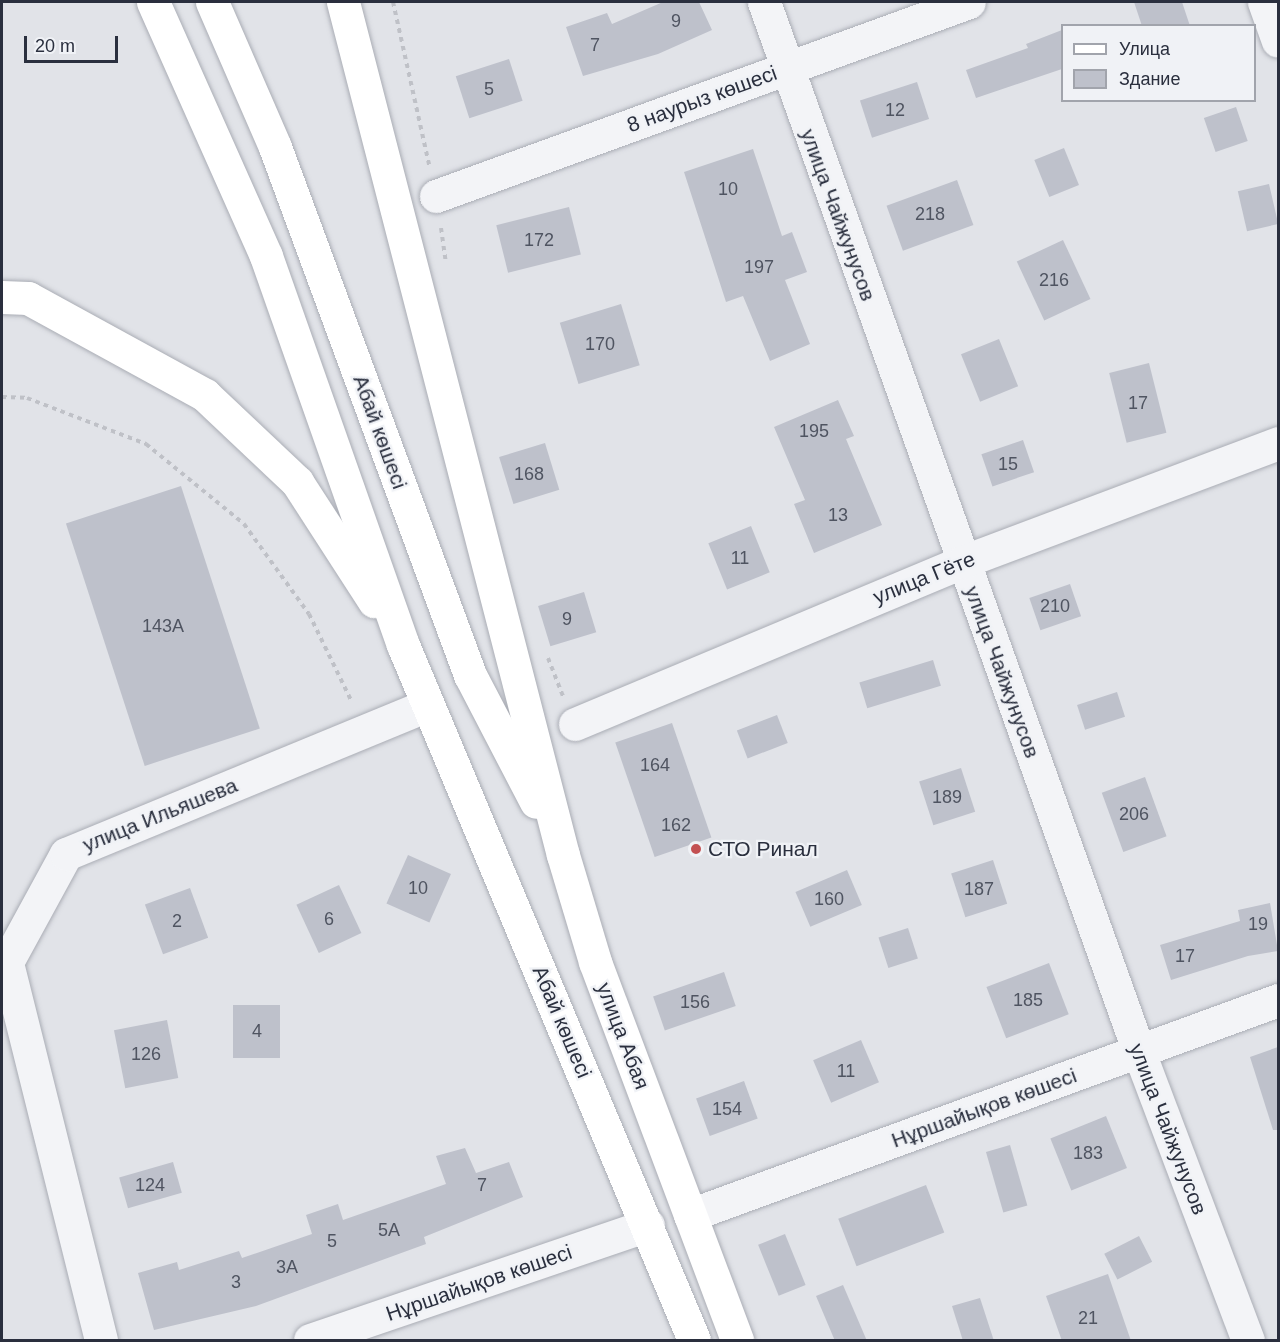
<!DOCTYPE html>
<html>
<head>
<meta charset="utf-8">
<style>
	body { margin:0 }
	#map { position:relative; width:1280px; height:1342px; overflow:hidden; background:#e1e3e8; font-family:Helvetica,sans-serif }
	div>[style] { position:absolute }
	.building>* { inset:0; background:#bec1cb; transform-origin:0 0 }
	.path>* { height:4px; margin-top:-2px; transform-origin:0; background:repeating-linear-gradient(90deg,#bfc1c7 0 4.5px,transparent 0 9px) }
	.roads { filter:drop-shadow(0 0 2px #aaadb5) drop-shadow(0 0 2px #aaadb5) }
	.minor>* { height:33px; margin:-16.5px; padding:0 16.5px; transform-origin:16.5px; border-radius:16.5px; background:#f3f4f7 }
	.secondary>* { height:33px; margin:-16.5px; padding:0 16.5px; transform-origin:16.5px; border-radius:16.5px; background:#fff }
	.dots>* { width:16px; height:16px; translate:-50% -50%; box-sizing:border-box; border:3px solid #f0f2f6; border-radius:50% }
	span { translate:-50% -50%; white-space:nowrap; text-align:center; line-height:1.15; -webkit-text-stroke:4.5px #f0f2f6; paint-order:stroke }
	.number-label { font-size:18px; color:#4f5461 }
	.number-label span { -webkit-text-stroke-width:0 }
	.street-label { font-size:21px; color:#2a2f3e }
	.poi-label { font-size:21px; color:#2a2f3e }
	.left { translate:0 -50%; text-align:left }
	.frame { position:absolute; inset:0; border:3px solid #2a2f3e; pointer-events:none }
	.legend { position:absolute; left:1061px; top:24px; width:195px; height:78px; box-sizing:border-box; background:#f0f2f6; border:2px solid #a1a4ac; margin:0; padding:8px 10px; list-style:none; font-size:18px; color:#2a2f3e }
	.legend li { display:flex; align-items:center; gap:12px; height:30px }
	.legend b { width:30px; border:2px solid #a1a4ac }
	.scale { position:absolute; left:24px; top:36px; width:94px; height:27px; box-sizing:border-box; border:3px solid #2a2f3e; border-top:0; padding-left:8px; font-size:18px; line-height:21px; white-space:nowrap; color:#2a2f3e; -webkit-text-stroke:4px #f0f2f6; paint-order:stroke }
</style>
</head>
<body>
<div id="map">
	<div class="building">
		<i style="clip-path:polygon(663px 2px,699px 2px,712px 30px,658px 54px,583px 76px,566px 27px,607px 13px,612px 24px)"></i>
		<i style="clip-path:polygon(1134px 2px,1182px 2px,1190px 26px,1142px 26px)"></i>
		<i style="clip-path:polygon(1062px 30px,1062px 69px,976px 98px,966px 70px,1028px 48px,1026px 44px)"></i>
		<i style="left:509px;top:59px;width:44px;height:56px;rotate:72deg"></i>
		<i style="left:917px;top:82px;width:39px;height:60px;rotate:72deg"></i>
		<i style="left:1236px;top:107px;width:36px;height:34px;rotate:71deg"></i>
		<i style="left:1064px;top:148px;width:40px;height:32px;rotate:68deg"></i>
		<i style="clip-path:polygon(753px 149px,782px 236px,792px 232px,807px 272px,785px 280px,810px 344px,770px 361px,743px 296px,726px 302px,684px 172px)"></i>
		<i style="left:957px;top:180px;width:48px;height:75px;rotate:70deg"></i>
		<i style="left:1269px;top:184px;width:41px;height:32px;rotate:77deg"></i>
		<i style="left:569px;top:207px;width:49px;height:75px;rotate:76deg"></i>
		<i style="left:1063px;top:240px;width:65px;height:51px;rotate:65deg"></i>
		<i style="left:621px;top:304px;width:64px;height:64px;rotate:73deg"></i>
		<i style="left:999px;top:339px;width:51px;height:41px;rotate:68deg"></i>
		<i style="left:1149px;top:363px;width:72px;height:41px;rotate:76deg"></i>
		<i style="clip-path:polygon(838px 400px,854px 436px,846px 439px,882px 525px,814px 553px,794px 504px,805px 500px,774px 427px)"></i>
		<i style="left:1023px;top:440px;width:34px;height:44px;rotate:71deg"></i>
		<i style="left:545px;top:443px;width:49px;height:48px;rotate:73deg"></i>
		<i style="left:181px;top:486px;width:255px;height:121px;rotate:72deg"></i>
		<i style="left:751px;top:526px;width:50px;height:46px;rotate:68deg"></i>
		<i style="left:1070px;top:584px;width:34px;height:43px;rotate:71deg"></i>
		<i style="left:584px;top:592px;width:42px;height:48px;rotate:73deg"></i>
		<i style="left:933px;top:660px;width:27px;height:77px;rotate:73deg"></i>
		<i style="left:1117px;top:692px;width:26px;height:42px;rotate:72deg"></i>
		<i style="left:777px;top:715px;width:30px;height:43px;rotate:69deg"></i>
		<i style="left:672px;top:723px;width:121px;height:60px;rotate:71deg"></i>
		<i style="left:961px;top:768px;width:46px;height:44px;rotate:72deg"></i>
		<i style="left:1145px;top:777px;width:63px;height:46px;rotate:70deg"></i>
		<i style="left:408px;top:855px;width:47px;height:53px;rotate:24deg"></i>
		<i style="left:993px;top:860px;width:46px;height:44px;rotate:72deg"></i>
		<i style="left:847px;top:870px;width:38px;height:56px;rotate:67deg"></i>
		<i style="left:339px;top:885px;width:53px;height:47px;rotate:65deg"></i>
		<i style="left:190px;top:888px;width:53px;height:48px;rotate:70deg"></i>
		<i style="clip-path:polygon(1270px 903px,1278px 951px,1248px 956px,1171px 980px,1160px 945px,1240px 921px,1238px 910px)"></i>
		<i style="left:908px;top:928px;width:32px;height:31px;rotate:72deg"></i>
		<i style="left:1049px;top:963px;width:55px;height:67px;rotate:69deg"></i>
		<i style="left:724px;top:972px;width:36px;height:75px;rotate:71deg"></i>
		<i style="left:233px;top:1005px;width:47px;height:53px"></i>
		<i style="left:167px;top:1020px;width:59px;height:54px;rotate:79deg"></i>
		<i style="left:861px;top:1040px;width:46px;height:52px;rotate:67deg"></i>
		<i style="clip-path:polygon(1278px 1047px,1278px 1130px,1273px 1130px,1250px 1057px)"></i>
		<i style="left:744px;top:1081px;width:40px;height:51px;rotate:70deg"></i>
		<i style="left:1106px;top:1116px;width:56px;height:60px;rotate:68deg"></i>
		<i style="left:1010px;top:1145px;width:63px;height:25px;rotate:74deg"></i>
		<i style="clip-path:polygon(465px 1148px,476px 1173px,509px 1162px,523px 1197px,424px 1237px,426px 1244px,256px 1306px,154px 1330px,138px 1273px,177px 1262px,179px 1270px,239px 1251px,242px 1258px,312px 1234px,306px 1215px,338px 1204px,343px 1220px,446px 1184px,436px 1156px)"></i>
		<i style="left:173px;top:1162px;width:32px;height:56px;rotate:74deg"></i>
		<i style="left:926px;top:1185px;width:51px;height:94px;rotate:69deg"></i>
		<i style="left:785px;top:1234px;width:55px;height:29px;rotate:68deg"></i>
		<i style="left:1139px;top:1236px;width:29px;height:39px;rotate:63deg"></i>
		<i style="clip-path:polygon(1108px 1274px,1131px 1341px,1062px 1341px,1046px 1296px)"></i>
		<i style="clip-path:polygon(843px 1285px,867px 1341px,835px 1341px,816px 1296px)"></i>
		<i style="clip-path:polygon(980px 1298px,994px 1341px,963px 1341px,952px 1306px)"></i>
	</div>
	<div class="path">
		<i style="left:393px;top:2px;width:167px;rotate:77.5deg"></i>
		<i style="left:441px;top:228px;width:34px;rotate:82deg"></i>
		<i style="left:2px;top:397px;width:25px;rotate:2deg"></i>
		<i style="left:27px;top:398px;width:128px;rotate:21.1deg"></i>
		<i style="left:146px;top:444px;width:127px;rotate:39.2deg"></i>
		<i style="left:244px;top:524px;width:111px;rotate:54.2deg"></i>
		<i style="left:309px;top:614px;width:98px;rotate:64deg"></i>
		<i style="left:548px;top:658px;width:41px;rotate:68.5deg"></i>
	</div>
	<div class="roads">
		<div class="minor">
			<i style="left:764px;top:2px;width:1115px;rotate:70.35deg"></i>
			<i style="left:1139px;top:1052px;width:308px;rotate:69.3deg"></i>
			<i style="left:1264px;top:2px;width:41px;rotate:70.3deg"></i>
			<i style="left:436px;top:196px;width:567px;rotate:-20deg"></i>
			<i style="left:575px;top:724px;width:420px;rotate:-22.7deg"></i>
			<i style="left:962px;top:562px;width:338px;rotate:-20.6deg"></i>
			<i style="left:690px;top:1215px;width:626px;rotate:-20.08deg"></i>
			<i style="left:101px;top:1340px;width:390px;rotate:-104deg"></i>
			<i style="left:7px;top:962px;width:123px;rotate:-61.4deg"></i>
			<i style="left:66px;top:854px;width:391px;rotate:-22.4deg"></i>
			<i style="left:310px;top:1340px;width:357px;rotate:-18.8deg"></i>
		</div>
		<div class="secondary">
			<i style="left:153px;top:2px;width:278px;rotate:66deg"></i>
			<i style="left:266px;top:256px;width:412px;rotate:70.6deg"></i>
			<i style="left:403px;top:645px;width:753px;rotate:67.28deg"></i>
			<i style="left:212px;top:2px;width:158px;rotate:66.5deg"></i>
			<i style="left:275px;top:147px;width:563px;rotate:69.73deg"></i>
			<i style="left:470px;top:675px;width:143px;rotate:62.5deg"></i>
			<i style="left:343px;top:2px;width:881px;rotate:75.54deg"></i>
			<i style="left:563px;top:855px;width:112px;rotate:73.3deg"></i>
			<i style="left:595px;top:962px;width:404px;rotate:69.4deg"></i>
			<i style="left:2px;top:297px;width:26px;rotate:2deg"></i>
			<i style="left:28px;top:298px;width:202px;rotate:28.7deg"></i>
			<i style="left:205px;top:395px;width:127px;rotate:43.4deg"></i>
			<i style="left:297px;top:482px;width:142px;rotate:57.1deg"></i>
		</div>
	</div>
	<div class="dots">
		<i style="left:696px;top:849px;background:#c35052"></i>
	</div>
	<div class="number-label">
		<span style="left:676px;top:21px">9</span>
		<span style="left:595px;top:45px">7</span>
		<span style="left:489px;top:89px">5</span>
		<span style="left:895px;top:110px">12</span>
		<span style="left:728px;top:189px">10</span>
		<span style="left:930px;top:214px">218</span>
		<span style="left:539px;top:240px">172</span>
		<span style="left:759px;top:267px">197</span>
		<span style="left:1054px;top:280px">216</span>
		<span style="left:600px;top:344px">170</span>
		<span style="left:1138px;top:403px">17</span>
		<span style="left:814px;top:431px">195</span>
		<span style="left:1008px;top:464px">15</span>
		<span style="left:529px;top:474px">168</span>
		<span style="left:838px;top:515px">13</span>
		<span style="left:740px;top:558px">11</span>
		<span style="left:1055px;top:606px">210</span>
		<span style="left:567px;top:619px">9</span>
		<span style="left:163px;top:626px">143А</span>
		<span style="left:655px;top:765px">164</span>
		<span style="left:947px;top:797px">189</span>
		<span style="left:1134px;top:814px">206</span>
		<span style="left:676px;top:825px">162</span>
		<span style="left:418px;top:888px">10</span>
		<span style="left:979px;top:889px">187</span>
		<span style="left:829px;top:899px">160</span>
		<span style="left:329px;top:919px">6</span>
		<span style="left:177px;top:921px">2</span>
		<span style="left:1258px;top:924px">19</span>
		<span style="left:1185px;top:956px">17</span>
		<span style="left:1028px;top:1000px">185</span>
		<span style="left:695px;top:1002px">156</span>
		<span style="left:257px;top:1031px">4</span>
		<span style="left:146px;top:1054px">126</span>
		<span style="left:846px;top:1071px">11</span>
		<span style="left:727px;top:1109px">154</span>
		<span style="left:1088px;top:1153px">183</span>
		<span style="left:150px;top:1185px">124</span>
		<span style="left:482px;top:1185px">7</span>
		<span style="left:389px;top:1230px">5A</span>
		<span style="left:332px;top:1241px">5</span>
		<span style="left:287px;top:1267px">3A</span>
		<span style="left:236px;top:1282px">3</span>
		<span style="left:1088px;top:1318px">21</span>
	</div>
	<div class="street-label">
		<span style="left:702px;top:99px;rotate:-20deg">8 наурыз көшесі</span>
		<span style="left:838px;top:215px;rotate:70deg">улица Чайжунусов</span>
		<span style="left:380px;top:432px;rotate:70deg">Абай көшесі</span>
		<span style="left:924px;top:578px;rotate:-22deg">улица Гёте</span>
		<span style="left:1002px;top:672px;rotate:70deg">улица Чайжунусов</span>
		<span style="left:160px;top:815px;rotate:-22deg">улица Ильяшева</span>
		<span style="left:562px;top:1022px;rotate:67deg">Абай көшесі</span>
		<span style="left:623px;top:1036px;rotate:69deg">улица Абая</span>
		<span style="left:984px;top:1108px;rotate:-20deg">Нұршайықов көшесі</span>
		<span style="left:1168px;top:1129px;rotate:69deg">улица Чайжунусов</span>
		<span style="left:479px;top:1283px;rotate:-19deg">Нұршайықов көшесі</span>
	</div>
	<div class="poi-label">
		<span class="left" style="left:708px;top:849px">СТО Ринал</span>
	</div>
	<div class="frame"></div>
	<ul class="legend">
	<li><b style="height:8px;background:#fff"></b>Улица</li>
	<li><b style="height:16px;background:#bec1cb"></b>Здание</li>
	</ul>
	<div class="scale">20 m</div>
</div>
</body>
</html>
